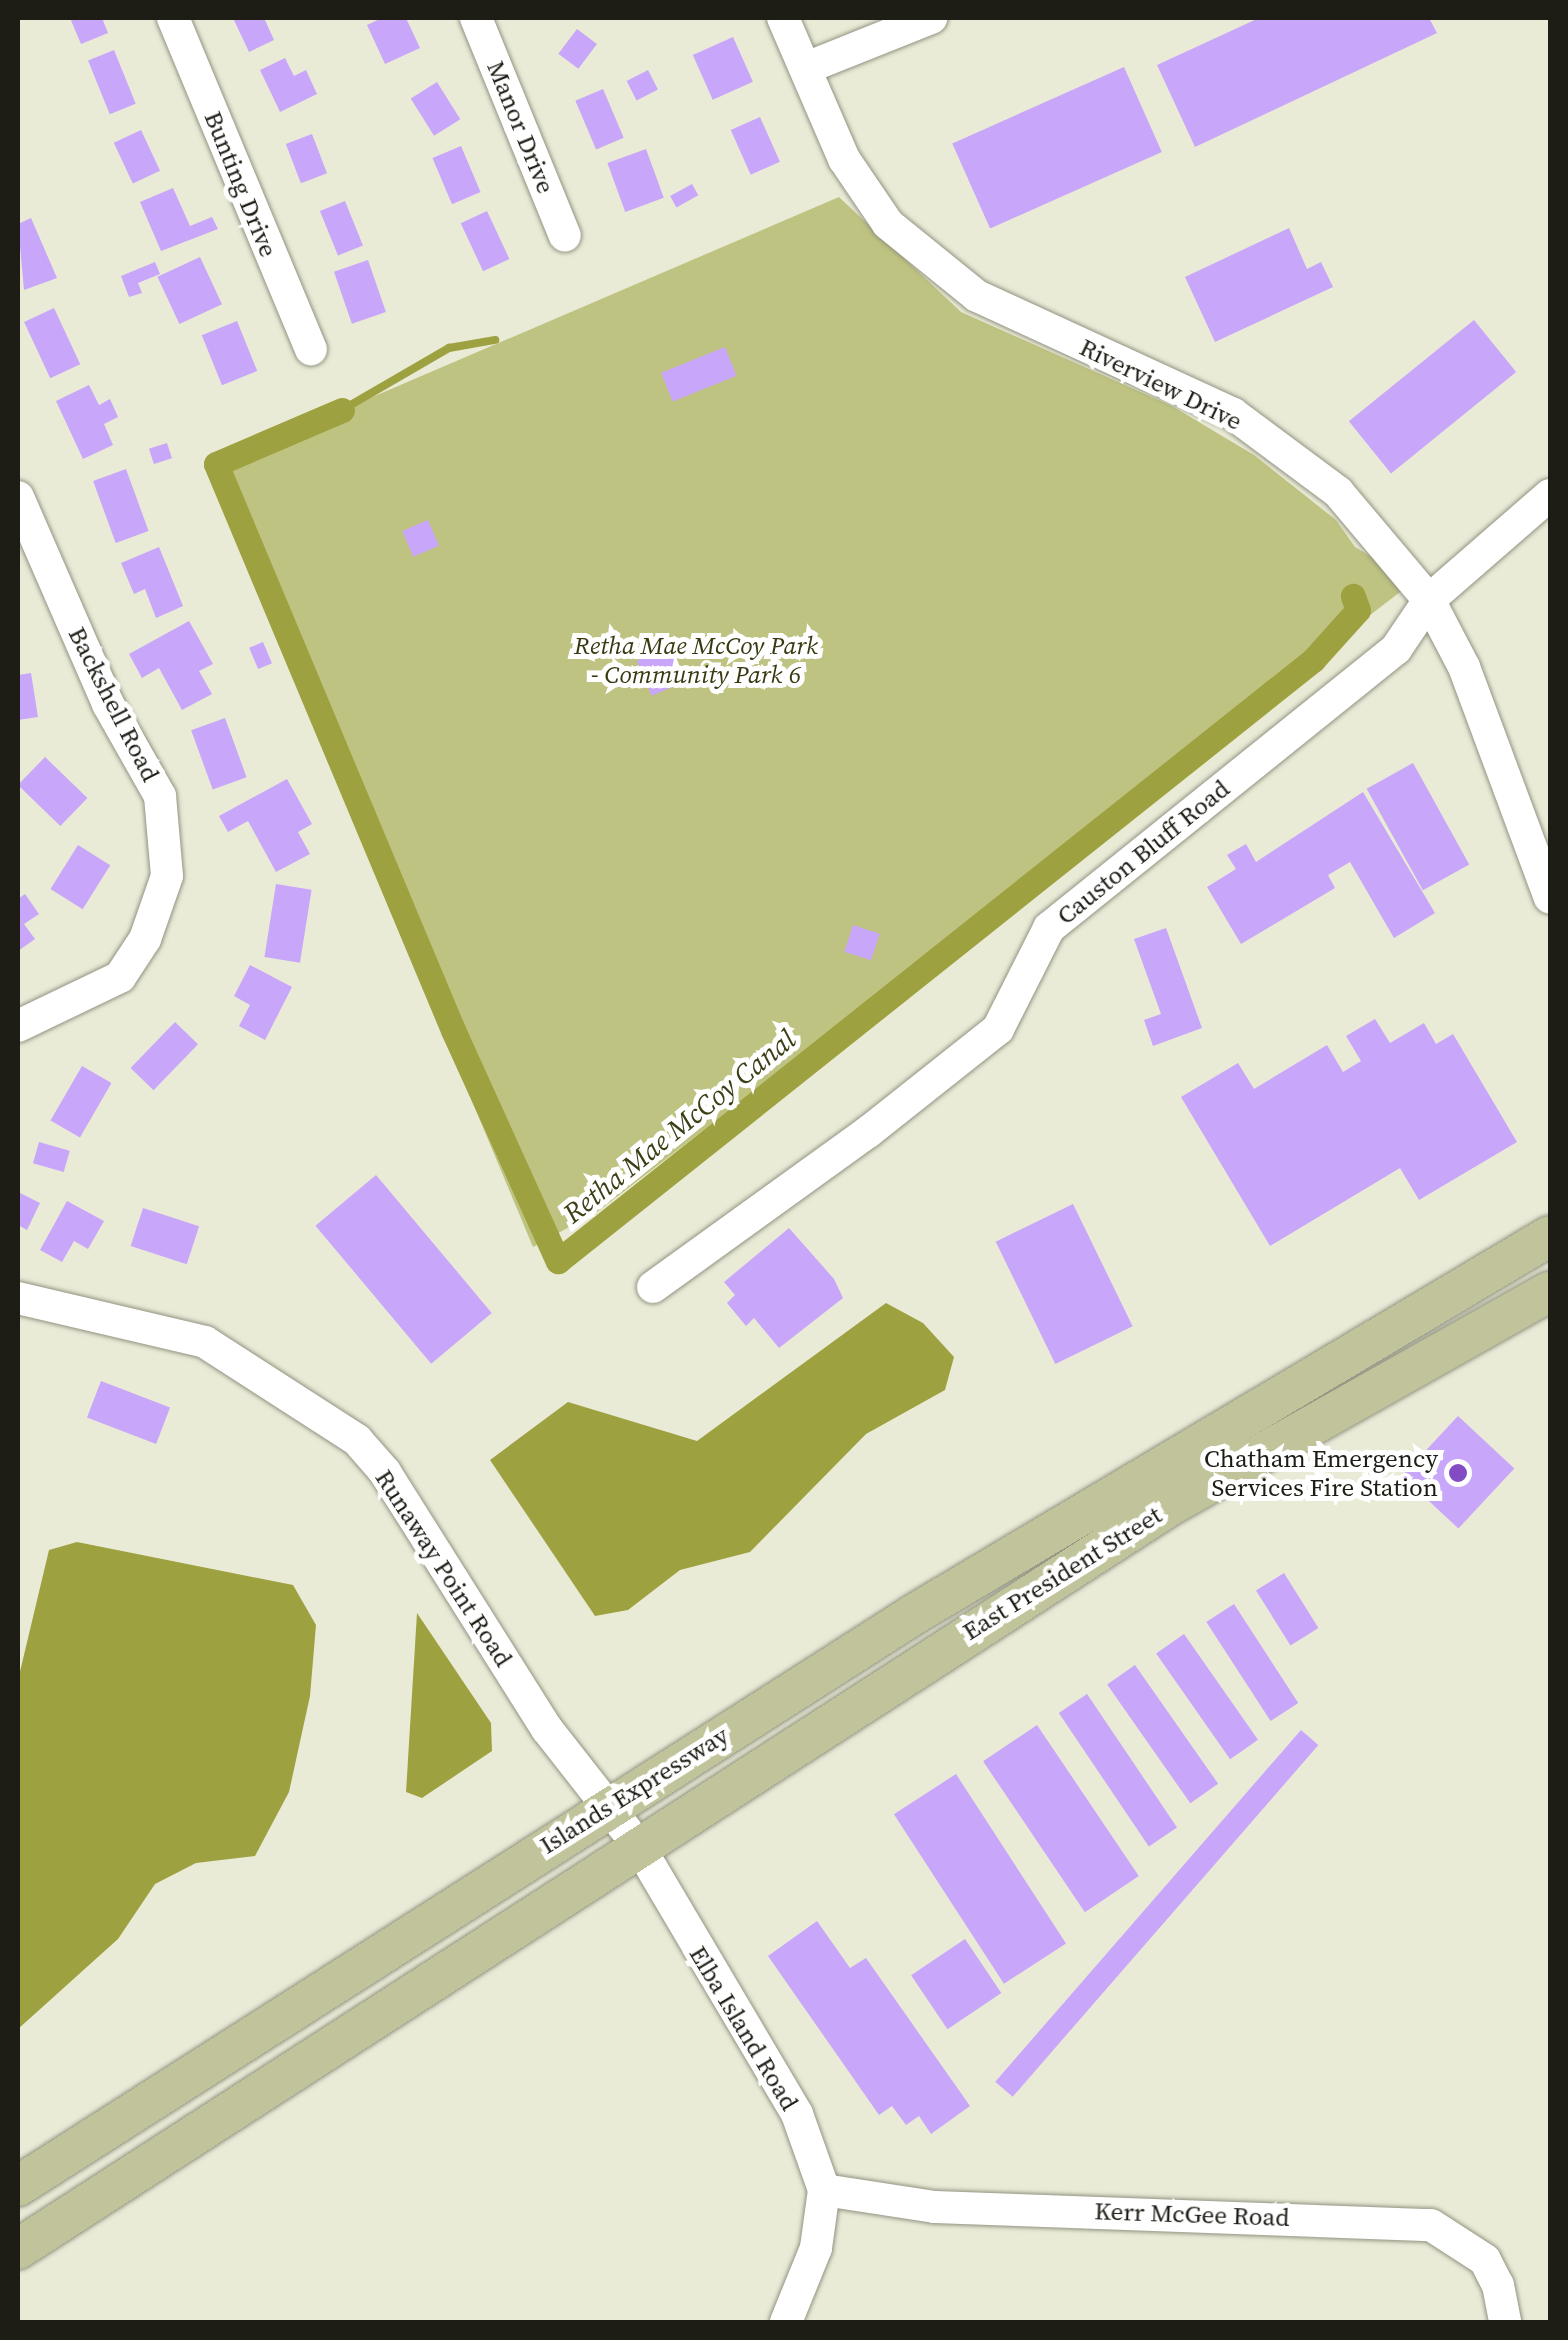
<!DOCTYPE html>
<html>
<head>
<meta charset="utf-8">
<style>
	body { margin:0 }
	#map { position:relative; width:1568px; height:2340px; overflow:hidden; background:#eaebd7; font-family:"Source Serif 4",serif }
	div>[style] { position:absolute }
	.green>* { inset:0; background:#bfc381 }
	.water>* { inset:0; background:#9ea140 }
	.stream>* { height:8px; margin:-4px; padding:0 4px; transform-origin:4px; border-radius:4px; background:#9ea140 }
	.canal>* { height:25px; margin:-12.5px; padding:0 12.5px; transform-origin:12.5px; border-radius:12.5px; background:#9ea140 }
	.building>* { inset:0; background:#c8a6f9; transform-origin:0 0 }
	.roads { filter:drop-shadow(0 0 2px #929381) drop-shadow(0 0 2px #929381) }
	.minor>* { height:32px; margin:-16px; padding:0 16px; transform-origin:16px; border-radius:16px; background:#fff }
	.major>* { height:40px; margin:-20px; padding:0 20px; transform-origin:20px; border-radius:20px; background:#c1c39a }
	.dots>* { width:28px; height:28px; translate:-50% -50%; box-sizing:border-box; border:5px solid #fff; border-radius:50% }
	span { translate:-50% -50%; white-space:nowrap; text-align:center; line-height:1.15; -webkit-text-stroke:10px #fff; paint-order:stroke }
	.street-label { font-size:25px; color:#1d1d16 }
	.park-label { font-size:25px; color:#383910; font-style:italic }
	.poi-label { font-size:25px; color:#1d1d16 }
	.right { translate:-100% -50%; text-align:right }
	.water-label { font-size:28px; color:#3d3f16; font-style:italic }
	.frame { position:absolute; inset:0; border:20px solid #1d1d16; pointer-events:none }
</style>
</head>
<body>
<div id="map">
	<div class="green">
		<i style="clip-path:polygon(839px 197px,961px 312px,1172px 406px,1254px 455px,1336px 520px,1355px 547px,1413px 582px,600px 1210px,533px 1247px,207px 468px)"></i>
	</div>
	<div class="water">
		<i style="clip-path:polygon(886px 1303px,923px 1323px,954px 1357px,945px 1390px,866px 1434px,750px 1552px,680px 1570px,628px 1610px,595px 1616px,490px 1460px,568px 1402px,697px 1441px)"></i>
		<i style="clip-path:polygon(77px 1542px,293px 1585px,316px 1625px,310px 1696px,289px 1792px,255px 1856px,196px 1863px,155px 1884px,118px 1939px,18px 2029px,18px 1680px,49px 1550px)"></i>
		<i style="clip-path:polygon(417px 1613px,491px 1723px,492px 1751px,422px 1798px,406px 1792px)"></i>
	</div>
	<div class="stream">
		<i style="left:342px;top:410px;width:124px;rotate:-30.1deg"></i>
		<i style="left:449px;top:348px;width:47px;rotate:-9.9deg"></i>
	</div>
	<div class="canal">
		<i style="left:342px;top:410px;width:137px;rotate:156.8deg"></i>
		<i style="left:216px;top:464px;width:614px;rotate:67.28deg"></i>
		<i style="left:453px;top:1030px;width:254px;rotate:65.6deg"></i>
		<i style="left:558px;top:1261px;width:965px;rotate:-38.52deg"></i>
		<i style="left:1313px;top:660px;width:67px;rotate:-48deg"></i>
		<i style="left:1358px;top:610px;width:15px;rotate:-110deg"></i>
	</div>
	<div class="building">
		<i style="clip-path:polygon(70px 18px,102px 18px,108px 33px,81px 44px)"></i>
		<i style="clip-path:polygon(233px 18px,264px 18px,274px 40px,249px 52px)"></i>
		<i style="clip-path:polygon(382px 18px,406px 18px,420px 48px,385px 64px,367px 25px)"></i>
		<i style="clip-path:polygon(1259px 18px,1429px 18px,1437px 33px,1195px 147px,1157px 65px)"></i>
		<i style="left:577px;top:29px;width:25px;height:31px;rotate:37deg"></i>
		<i style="left:733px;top:37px;width:49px;height:44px;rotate:66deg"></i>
		<i style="left:114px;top:50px;width:58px;height:28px;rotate:68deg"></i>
		<i style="clip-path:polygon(285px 58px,294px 76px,306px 70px,317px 94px,280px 112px,260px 70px)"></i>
		<i style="left:1124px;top:67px;width:93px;height:188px;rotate:66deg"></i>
		<i style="left:648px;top:70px;width:22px;height:24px;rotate:63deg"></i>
		<i style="left:437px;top:82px;width:44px;height:31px;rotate:58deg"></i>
		<i style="left:603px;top:89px;width:53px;height:30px;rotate:67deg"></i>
		<i style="left:760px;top:117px;width:49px;height:32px;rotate:66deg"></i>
		<i style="left:141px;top:130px;width:45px;height:30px;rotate:65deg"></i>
		<i style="left:312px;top:134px;width:42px;height:28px;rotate:69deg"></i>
		<i style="left:461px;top:146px;width:50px;height:31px;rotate:67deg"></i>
		<i style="left:646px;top:149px;width:52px;height:41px;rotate:70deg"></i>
		<i style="left:692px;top:184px;width:13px;height:25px;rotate:61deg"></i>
		<i style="clip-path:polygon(173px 188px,190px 226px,212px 217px,218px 229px,161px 251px,140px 202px)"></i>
		<i style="left:345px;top:201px;width:48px;height:27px;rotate:68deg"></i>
		<i style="left:487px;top:211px;width:53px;height:29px;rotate:65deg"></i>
		<i style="clip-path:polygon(31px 218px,57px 278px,24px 290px,18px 224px)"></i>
		<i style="clip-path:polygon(1289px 228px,1307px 269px,1321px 262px,1333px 287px,1215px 342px,1185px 277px)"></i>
		<i style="left:200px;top:257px;width:52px;height:47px;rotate:65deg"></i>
		<i style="left:368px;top:260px;width:55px;height:36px;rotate:71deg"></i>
		<i style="clip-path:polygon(155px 262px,160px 274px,138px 283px,142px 293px,129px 297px,121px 276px)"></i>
		<i style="left:54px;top:308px;width:62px;height:33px;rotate:65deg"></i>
		<i style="left:1474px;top:320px;width:67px;height:161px;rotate:51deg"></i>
		<i style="left:237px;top:321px;width:54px;height:38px;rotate:68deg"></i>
		<i style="left:725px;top:347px;width:31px;height:69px;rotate:68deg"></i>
		<i style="clip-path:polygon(89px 385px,99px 405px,110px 399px,118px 417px,104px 424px,113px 445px,83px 459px,56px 401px)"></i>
		<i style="left:167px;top:443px;width:16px;height:19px;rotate:72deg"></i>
		<i style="left:126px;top:469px;width:66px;height:35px;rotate:70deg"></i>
		<i style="left:428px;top:520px;width:28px;height:28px;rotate:67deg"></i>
		<i style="clip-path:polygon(159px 547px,183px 606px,156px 618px,145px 589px,134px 594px,121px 563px)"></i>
		<i style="clip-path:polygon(189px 621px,213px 664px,199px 671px,212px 694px,182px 710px,159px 668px,142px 678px,129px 654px)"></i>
		<i style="left:263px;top:642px;width:23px;height:15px;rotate:67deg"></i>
		<i style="left:669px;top:647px;width:38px;height:35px;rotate:67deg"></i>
		<i style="clip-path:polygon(31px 673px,38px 717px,18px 720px,18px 675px)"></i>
		<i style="left:225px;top:718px;width:63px;height:36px;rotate:70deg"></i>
		<i style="left:45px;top:757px;width:59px;height:39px;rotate:44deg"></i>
		<i style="left:1413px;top:763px;width:116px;height:53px;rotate:61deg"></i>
		<i style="clip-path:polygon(287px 779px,312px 824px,298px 832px,310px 854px,276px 872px,248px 821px,228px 832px,219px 816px)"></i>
		<i style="clip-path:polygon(1363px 792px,1435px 913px,1394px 938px,1350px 862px,1328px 875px,1335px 888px,1241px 944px,1207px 887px,1236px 869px,1227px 855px,1246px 844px,1256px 862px)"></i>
		<i style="left:78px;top:845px;width:38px;height:52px;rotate:32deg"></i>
		<i style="left:276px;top:884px;width:36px;height:74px;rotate:9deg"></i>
		<i style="clip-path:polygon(25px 894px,39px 914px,24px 924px,35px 939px,18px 951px,18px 899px)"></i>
		<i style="left:853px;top:925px;width:28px;height:28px;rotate:18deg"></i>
		<i style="clip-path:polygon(1166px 928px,1202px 1028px,1153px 1046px,1144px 1020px,1161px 1014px,1134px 939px)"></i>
		<i style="clip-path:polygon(250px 965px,292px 987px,265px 1040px,239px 1026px,250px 1005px,234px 996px)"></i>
		<i style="clip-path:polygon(1375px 1019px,1390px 1043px,1424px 1023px,1436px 1044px,1453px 1034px,1517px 1142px,1419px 1200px,1400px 1168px,1270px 1246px,1181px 1097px,1238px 1063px,1254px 1089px,1327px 1045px,1343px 1072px,1361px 1061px,1346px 1036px)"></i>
		<i style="left:175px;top:1022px;width:32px;height:64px;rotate:44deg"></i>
		<i style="left:82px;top:1066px;width:34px;height:63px;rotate:30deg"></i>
		<i style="left:39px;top:1142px;width:32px;height:22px;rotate:16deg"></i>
		<i style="left:376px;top:1175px;width:180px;height:79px;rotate:50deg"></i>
		<i style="clip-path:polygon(18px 1192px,40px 1203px,27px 1230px,18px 1225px)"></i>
		<i style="clip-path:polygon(67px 1201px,104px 1221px,88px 1249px,74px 1241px,62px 1262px,40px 1250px)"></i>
		<i style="left:1073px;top:1204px;width:136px;height:86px;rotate:64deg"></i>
		<i style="left:143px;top:1208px;width:59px;height:40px;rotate:18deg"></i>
		<i style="clip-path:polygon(789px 1228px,834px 1279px,843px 1298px,779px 1348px,754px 1318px,746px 1326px,727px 1303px,735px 1295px,724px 1282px)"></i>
		<i style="left:101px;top:1381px;width:74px;height:39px;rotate:21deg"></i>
		<i style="left:1458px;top:1416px;width:77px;height:82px;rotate:43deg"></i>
		<i style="left:1284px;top:1573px;width:65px;height:33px;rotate:58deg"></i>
		<i style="left:1234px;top:1604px;width:118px;height:33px;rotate:57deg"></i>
		<i style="left:1184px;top:1634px;width:129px;height:34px;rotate:55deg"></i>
		<i style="left:1135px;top:1665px;width:145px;height:34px;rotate:55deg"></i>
		<i style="left:1087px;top:1694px;width:161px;height:34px;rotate:56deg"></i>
		<i style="left:1037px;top:1725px;width:182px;height:65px;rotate:56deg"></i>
		<i style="left:1301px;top:1730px;width:23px;height:466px;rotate:41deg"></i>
		<i style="left:956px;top:1774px;width:202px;height:74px;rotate:57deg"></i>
		<i style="clip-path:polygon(817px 1921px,850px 1968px,866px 1958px,970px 2106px,931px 2134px,919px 2116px,906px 2125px,892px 2106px,879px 2115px,768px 1956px)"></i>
		<i style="left:965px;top:1939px;width:65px;height:65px;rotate:56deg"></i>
	</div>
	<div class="roads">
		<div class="minor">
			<i style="left:173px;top:18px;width:359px;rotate:67.4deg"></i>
			<i style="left:476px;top:18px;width:235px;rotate:67.8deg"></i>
			<i style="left:783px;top:18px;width:154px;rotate:66.6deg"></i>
			<i style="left:844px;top:159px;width:78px;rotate:55.9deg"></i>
			<i style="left:888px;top:224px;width:114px;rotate:39deg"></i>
			<i style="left:977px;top:296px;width:282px;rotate:24.7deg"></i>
			<i style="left:1233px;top:414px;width:131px;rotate:36.6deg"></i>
			<i style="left:1338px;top:492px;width:141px;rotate:49.9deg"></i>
			<i style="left:1429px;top:600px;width:76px;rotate:62.4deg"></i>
			<i style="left:1464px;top:667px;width:246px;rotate:69.6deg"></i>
			<i style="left:806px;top:68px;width:135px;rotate:-21.8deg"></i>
			<i style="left:18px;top:497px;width:226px;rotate:66.5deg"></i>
			<i style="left:108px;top:704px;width:106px;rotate:60.5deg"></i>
			<i style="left:160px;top:796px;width:80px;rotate:85deg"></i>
			<i style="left:167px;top:876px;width:67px;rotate:109.2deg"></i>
			<i style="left:145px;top:939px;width:45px;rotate:123.3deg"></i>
			<i style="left:120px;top:977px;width:113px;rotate:154.3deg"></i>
			<i style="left:653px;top:1287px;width:265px;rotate:-35.8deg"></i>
			<i style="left:868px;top:1132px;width:166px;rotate:-38.4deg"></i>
			<i style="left:998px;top:1029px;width:113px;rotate:-63.2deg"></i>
			<i style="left:1049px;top:928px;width:445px;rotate:-38.8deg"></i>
			<i style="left:1396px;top:649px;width:59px;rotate:-56deg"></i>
			<i style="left:1429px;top:600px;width:160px;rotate:-41deg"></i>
			<i style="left:18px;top:1298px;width:192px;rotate:13.2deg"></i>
			<i style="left:205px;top:1342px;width:181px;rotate:32.8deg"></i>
			<i style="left:357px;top:1440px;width:43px;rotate:48.8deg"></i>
			<i style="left:385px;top:1472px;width:304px;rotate:57.8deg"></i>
			<i style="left:547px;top:1729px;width:147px;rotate:51.9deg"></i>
			<i style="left:638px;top:1845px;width:312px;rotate:59.4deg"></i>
			<i style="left:797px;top:2114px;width:81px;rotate:70.4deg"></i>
			<i style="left:824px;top:2190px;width:59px;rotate:97.9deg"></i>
			<i style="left:816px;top:2248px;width:80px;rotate:112.1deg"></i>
			<i style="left:824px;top:2190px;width:112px;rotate:8.7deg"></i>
			<i style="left:935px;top:2207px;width:496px;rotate:2.1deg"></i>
			<i style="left:1431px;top:2225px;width:64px;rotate:32.9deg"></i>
			<i style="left:1485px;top:2260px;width:28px;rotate:63deg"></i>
			<i style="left:1498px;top:2285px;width:38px;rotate:79deg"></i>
		</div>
		<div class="major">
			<i style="left:18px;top:2186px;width:1067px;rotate:-32.53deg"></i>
			<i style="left:918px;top:1612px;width:735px;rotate:-30.75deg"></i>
			<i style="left:18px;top:2249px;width:1370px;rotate:-32.84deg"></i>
			<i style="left:1169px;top:1506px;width:437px;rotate:-29.4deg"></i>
		</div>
	</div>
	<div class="dots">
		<i style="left:1458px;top:1473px;background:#844cc4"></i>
	</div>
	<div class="street-label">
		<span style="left:521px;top:127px;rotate:68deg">Manor Drive</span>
		<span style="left:241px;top:184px;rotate:68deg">Bunting Drive</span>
		<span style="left:1161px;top:384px;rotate:26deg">Riverview Drive</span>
		<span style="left:114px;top:704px;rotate:63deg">Backshell Road</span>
		<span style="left:1143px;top:852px;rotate:-39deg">Causton Bluff Road</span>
		<span style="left:444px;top:1568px;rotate:57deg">Runaway Point Road</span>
		<span style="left:1062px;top:1573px;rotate:-32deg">East President Street</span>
		<span style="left:634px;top:1790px;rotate:-32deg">Islands Expressway</span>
		<span style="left:744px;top:2028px;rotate:59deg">Elba Island Road</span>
		<span style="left:1192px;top:2214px;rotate:2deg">Kerr McGee Road</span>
	</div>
	<div class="park-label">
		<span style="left:696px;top:660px">Retha Mae McCoy Park<br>- Community Park 6</span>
	</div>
	<div class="poi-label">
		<span class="right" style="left:1438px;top:1473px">Chatham Emergency<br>Services Fire Station</span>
	</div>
	<div class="water-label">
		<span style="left:679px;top:1126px;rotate:-39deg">Retha Mae McCoy Canal</span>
	</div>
	<div class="frame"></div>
</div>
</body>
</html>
